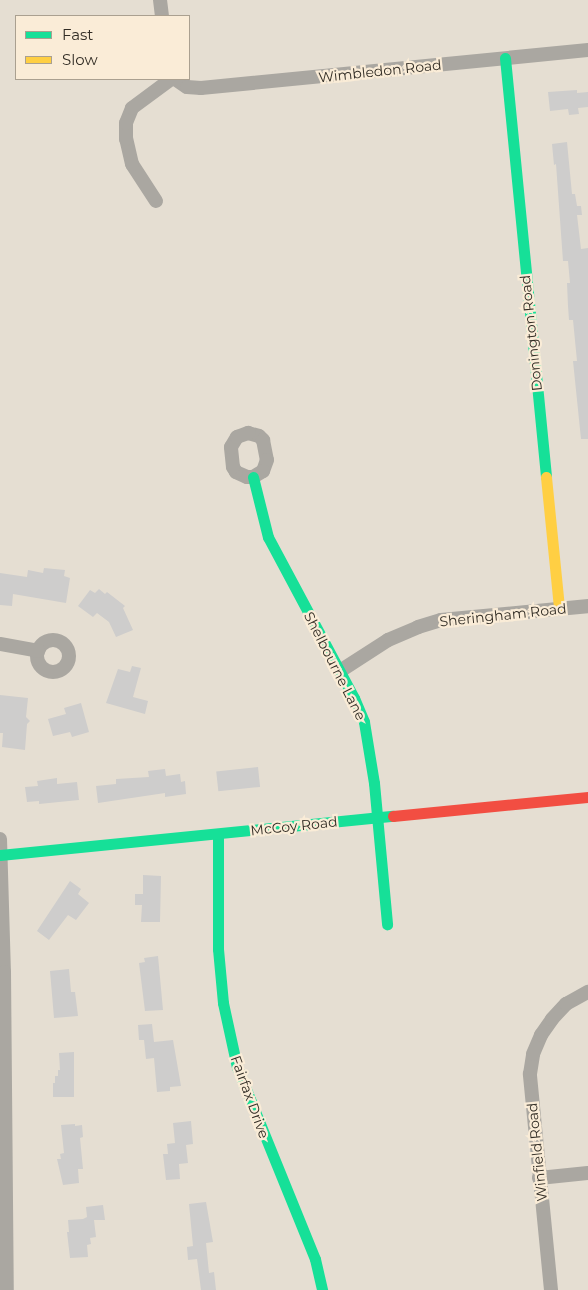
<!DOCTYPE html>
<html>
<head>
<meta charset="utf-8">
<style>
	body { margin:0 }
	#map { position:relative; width:588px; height:1290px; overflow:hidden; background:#e5ded2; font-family:Montserrat,sans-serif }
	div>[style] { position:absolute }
	.building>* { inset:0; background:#cecdcc; transform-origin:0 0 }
	.street>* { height:14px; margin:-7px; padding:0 7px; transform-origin:7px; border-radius:7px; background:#aaa7a1 }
	.street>.ring { margin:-7px; padding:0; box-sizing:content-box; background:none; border:14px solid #aaa7a1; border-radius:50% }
	.fast>* { height:11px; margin:-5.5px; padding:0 5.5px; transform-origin:5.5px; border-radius:5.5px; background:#16e098 }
	.slow>* { height:11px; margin:-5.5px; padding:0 5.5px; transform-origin:5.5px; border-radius:5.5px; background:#ffcf43 }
	.jam>* { height:11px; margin:-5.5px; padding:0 5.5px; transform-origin:5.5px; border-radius:5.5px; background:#f24e42 }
	span { translate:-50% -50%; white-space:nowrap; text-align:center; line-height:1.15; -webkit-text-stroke:4.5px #faecd7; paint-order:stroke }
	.street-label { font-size:14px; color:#322d25 }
	.legend { position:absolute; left:15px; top:15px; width:175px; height:65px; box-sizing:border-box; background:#faecd7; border:1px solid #aaa090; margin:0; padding:6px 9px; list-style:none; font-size:15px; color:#322d25 }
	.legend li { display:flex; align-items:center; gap:10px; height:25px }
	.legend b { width:25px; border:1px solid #aaa090 }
</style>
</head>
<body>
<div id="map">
	<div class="building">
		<i style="clip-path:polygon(577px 90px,577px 93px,588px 92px,588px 107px,578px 108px,579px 114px,569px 115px,568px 109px,550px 111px,548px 92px)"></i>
		<i style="clip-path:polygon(567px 142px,572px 194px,575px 194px,577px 206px,581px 206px,582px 215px,577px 215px,581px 249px,588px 248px,588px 439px,581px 439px,573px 361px,577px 361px,573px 320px,569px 320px,568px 306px,567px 283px,570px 283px,568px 261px,563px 261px,556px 164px,554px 165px,552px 144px)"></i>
		<i style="clip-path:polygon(44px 568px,65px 570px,64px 576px,70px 578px,66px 603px,13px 594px,12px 606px,0 605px,0 573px,27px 577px,28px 570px,43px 573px)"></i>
		<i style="clip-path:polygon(99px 589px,105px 594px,107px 592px,125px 606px,123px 608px,133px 630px,116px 637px,109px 622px,97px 613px,93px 617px,78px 606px,90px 590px,95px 593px)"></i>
		<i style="clip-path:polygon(132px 666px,141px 668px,133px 697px,148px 701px,145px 714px,106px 703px,118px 669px,130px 672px)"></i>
		<i style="clip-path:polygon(0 695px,28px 698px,26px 717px,30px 721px,27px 724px,25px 750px,2px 747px,3px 733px,0 733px)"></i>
		<i style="clip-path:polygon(81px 703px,89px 732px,72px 737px,70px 732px,53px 736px,48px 719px,66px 714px,64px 708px)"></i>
		<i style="left:258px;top:767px;width:20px;height:42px;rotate:84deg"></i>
		<i style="clip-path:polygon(165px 769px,166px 776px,180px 774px,181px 782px,185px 781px,186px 794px,165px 797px,165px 793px,98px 803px,96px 786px,116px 784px,116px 779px,149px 777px,148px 771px)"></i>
		<i style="clip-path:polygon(57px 778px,57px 784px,77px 782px,79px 800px,39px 804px,39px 801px,27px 802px,25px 787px,38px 786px,37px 781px)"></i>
		<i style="clip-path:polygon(143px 875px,161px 876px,160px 922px,141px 922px,142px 905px,135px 905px,135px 894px,143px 894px)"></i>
		<i style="clip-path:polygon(70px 881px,81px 889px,78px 894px,89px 903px,76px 920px,68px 915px,49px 940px,37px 931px)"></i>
		<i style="clip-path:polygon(158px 956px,163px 1010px,145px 1011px,139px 963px,145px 962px,144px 958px)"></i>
		<i style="clip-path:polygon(69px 969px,71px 992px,75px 992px,78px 1016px,54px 1018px,50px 971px)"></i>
		<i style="clip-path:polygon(152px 1024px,154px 1042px,173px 1040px,181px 1086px,170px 1087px,170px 1091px,157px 1092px,154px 1058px,146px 1059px,144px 1040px,139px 1040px,138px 1025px)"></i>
		<i style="clip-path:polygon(74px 1052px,74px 1097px,53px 1097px,53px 1083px,55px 1083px,55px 1076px,58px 1076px,58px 1070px,60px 1070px,59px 1053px)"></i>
		<i style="clip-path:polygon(191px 1121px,193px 1144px,186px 1145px,188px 1163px,179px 1164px,180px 1179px,166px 1180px,163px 1154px,168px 1154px,167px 1144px,175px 1143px,173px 1123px)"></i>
		<i style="clip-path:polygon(75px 1124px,75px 1126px,82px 1125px,83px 1137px,80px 1138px,83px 1169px,78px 1169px,79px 1183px,63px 1185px,57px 1159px,61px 1159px,60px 1154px,64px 1153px,61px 1125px)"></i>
		<i style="clip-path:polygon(206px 1202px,213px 1242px,206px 1243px,209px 1273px,214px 1272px,216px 1290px,201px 1290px,197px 1259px,188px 1260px,187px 1247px,193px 1246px,189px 1204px)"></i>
		<i style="clip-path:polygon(103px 1205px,105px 1220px,94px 1220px,96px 1237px,90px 1238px,91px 1244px,87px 1245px,88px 1257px,70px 1258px,67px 1232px,69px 1232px,68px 1220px,83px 1219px,87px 1217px,86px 1207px)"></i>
	</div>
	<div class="street">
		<i style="left:160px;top:0;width:16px;rotate:83deg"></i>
		<i style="left:175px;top:79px;width:14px;rotate:34deg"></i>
		<i style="left:187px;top:87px;width:14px;rotate:4deg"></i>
		<i style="left:201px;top:88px;width:389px;rotate:-5.6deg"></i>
		<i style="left:156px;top:201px;width:44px;rotate:-123deg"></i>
		<i style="left:132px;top:164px;width:26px;rotate:-103deg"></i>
		<i style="left:126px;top:139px;width:16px;rotate:-90deg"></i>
		<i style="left:126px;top:123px;width:16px;rotate:-68deg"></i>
		<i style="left:132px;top:108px;width:49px;rotate:-36.6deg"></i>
		<i style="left:248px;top:433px;width:11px;rotate:15deg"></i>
		<i style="left:259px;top:436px;width:6px;rotate:45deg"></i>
		<i style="left:263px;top:440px;width:20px;rotate:79deg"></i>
		<i style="left:267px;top:460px;width:12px;rotate:110deg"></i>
		<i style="left:263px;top:471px;width:12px;rotate:149deg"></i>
		<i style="left:253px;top:477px;width:6px;rotate:180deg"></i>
		<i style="left:247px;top:477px;width:12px;rotate:-156deg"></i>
		<i style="left:236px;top:472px;width:6px;rotate:-121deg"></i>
		<i style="left:233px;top:467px;width:20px;rotate:-96deg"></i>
		<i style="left:231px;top:447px;width:12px;rotate:-59deg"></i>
		<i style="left:237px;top:437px;width:12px;rotate:-20deg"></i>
		<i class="ring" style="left:37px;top:640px;width:18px;height:18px"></i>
		<i style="left:0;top:644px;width:39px;rotate:10deg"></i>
		<i style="left:340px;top:671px;width:57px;rotate:-32.9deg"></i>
		<i style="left:388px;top:640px;width:33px;rotate:-23deg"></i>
		<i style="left:418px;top:627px;width:24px;rotate:-17deg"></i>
		<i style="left:441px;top:620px;width:148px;rotate:-5.4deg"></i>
		<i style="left:0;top:839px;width:133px;rotate:88.3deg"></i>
		<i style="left:4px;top:972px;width:318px;rotate:89.5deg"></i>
		<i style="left:539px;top:1178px;width:49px;rotate:-5.8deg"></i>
		<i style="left:551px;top:1290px;width:217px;rotate:-95.6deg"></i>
		<i style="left:530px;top:1074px;width:20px;rotate:-81deg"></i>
		<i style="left:533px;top:1054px;width:21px;rotate:-67deg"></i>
		<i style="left:541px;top:1035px;width:19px;rotate:-55deg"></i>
		<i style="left:552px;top:1019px;width:21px;rotate:-47deg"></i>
		<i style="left:566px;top:1004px;width:25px;rotate:-29deg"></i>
	</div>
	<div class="fast">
		<i style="left:505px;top:58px;width:421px;rotate:84.4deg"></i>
		<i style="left:253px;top:477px;width:62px;rotate:76deg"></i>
		<i style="left:268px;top:537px;width:183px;rotate:61.9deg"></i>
		<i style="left:354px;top:698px;width:26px;rotate:67deg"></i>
		<i style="left:364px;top:722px;width:62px;rotate:80.7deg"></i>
		<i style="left:374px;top:783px;width:142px;rotate:84.7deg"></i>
		<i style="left:218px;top:834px;width:115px;rotate:90deg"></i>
		<i style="left:218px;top:949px;width:54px;rotate:84.7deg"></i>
		<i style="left:223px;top:1003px;width:66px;rotate:77.7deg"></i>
		<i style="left:237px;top:1067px;width:207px;rotate:67.9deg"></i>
		<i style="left:315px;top:1259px;width:32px;rotate:77deg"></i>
		<i style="left:0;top:855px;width:395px;rotate:-5.7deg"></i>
	</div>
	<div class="slow">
		<i style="left:546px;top:477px;width:132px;rotate:84.3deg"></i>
	</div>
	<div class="jam">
		<i style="left:393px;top:816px;width:196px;rotate:-5.6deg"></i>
	</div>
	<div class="street-label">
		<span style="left:380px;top:71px;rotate:-6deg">Wimbledon Road</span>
		<span style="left:531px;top:333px;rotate:-96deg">Donington Road</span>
		<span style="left:503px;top:615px;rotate:-6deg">Sheringham Road</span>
		<span style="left:335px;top:666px;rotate:63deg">Shelbourne Lane</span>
		<span style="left:294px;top:826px;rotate:-6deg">McCoy Road</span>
		<span style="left:250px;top:1097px;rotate:70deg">Fairfax Drive</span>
		<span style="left:537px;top:1152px;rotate:-96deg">Winfield Road</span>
	</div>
	<ul class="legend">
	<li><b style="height:6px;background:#16e098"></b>Fast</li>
	<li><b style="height:6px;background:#ffcf43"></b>Slow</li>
	</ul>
</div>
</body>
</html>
